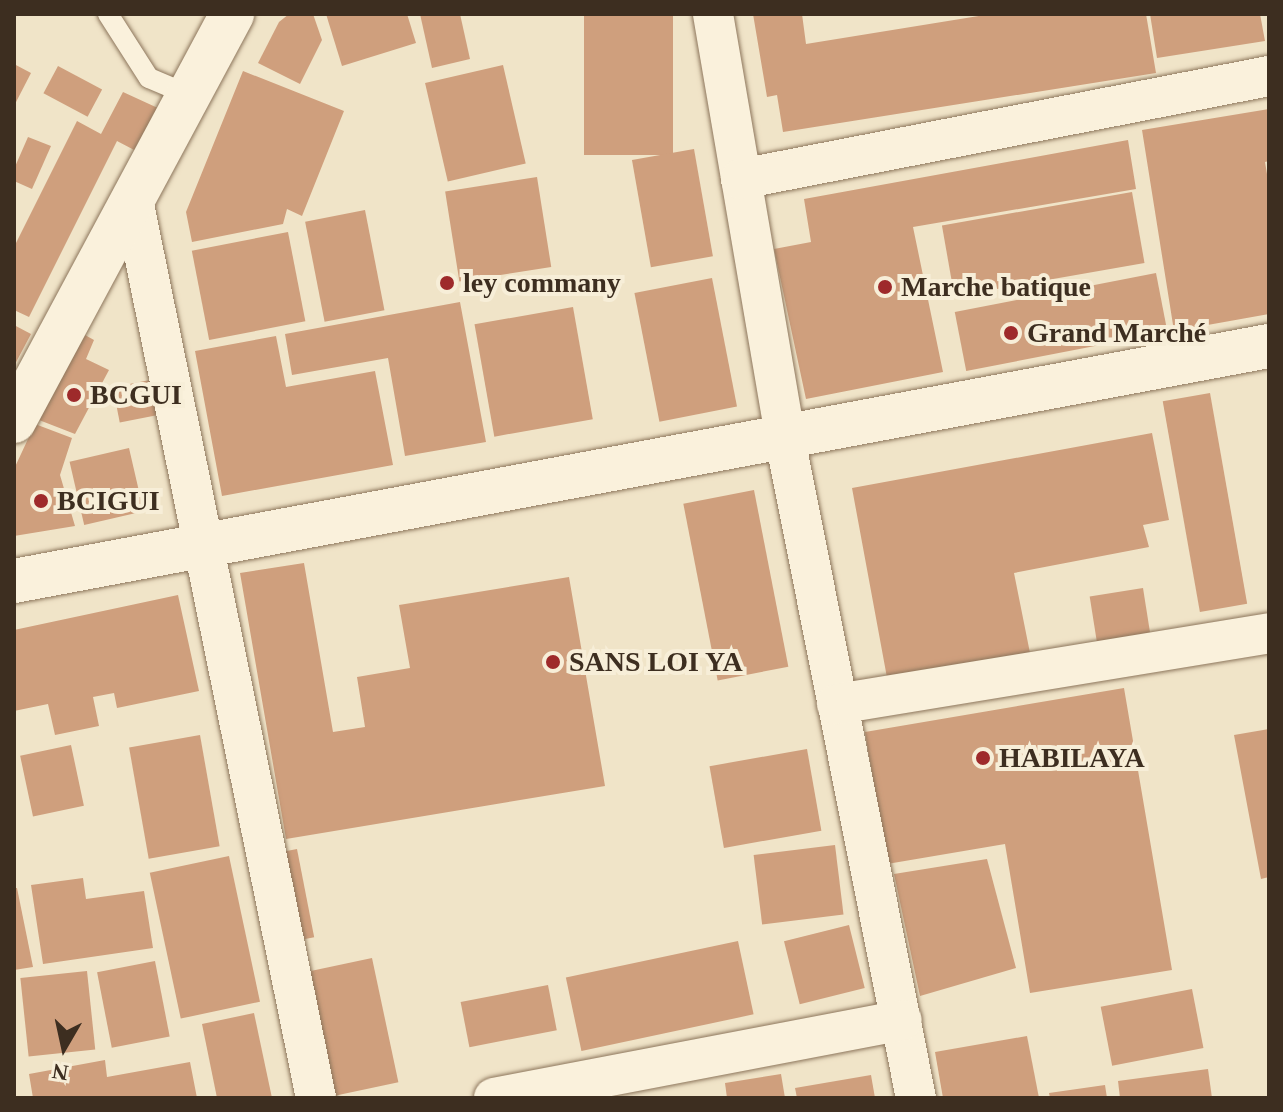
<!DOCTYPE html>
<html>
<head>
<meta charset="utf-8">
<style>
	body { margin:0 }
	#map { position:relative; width:1283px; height:1112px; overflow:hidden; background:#f0e4c8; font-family:"Times New Roman",serif }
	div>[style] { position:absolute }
	.building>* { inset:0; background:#cf9f7d; transform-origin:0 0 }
	.roads { filter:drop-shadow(0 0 2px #8d765c) drop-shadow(0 0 2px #8d765c) }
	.service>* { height:20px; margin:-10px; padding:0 10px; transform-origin:10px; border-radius:10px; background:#faf1dc }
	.minor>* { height:40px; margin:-20px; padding:0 20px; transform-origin:20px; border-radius:20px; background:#faf1dc }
	.secondary>* { height:44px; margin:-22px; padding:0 22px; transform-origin:22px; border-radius:22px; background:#faf1dc }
	.dots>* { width:22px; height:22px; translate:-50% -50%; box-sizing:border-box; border:4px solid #f7eed8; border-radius:50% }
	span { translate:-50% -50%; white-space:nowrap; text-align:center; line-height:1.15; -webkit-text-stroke:8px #f7eed8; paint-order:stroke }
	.poi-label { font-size:28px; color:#3d2e20; font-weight:700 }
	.left { translate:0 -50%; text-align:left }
	.frame { position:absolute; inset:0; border:16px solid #3d2e20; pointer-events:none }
	.north { position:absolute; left:24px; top:1008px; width:80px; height:80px; -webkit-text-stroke:6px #f7eed8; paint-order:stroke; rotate:189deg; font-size:22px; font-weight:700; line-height:32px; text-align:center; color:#3d2e20 }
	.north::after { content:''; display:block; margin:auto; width:28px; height:36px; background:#3d2e20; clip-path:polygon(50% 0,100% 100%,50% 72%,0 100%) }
</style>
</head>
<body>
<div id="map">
	<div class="building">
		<i style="clip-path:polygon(289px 14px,313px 14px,322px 40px,300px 84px,258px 63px,279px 22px)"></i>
		<i style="clip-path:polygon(326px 14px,407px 14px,416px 43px,342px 66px)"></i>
		<i style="clip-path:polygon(420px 14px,460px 14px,470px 59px,432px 68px)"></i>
		<i style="left:584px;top:14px;width:89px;height:141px"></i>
		<i style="clip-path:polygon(753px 14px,802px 14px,806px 44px,991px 14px,1146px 14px,1156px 73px,783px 132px,777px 95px,767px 97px)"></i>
		<i style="clip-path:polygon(1150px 14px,1260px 14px,1265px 41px,1157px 58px)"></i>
		<i style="clip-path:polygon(14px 64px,31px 73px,14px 106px)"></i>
		<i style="left:503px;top:65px;width:101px;height:80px;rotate:77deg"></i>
		<i style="left:58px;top:66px;width:50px;height:31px;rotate:28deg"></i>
		<i style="clip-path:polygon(243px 71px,344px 111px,302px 216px,287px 209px,283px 224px,192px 242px,186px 212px)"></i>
		<i style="clip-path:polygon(123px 92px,160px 109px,138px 152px,117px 141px,29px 317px,14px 310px,14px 247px,77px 121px,101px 134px)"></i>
		<i style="clip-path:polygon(1269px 109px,1269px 161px,1265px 162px,1269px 186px,1269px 314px,1174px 331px,1142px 130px)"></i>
		<i style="clip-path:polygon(28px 137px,51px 146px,32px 189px,14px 181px,14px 169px)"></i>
		<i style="clip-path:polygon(1128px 140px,1136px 189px,913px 227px,943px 372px,806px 399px,774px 249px,811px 242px,804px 199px)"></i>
		<i style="left:694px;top:149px;width:109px;height:63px;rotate:80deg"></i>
		<i style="left:537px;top:177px;width:91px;height:93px;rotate:81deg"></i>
		<i style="left:1132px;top:192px;width:72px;height:193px;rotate:80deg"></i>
		<i style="left:365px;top:210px;width:102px;height:61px;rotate:79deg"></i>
		<i style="left:288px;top:232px;width:91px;height:98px;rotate:79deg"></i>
		<i style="left:1156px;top:273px;width:60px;height:205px;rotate:79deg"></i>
		<i style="left:712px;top:278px;width:131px;height:79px;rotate:79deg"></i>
		<i style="clip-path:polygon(460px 302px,486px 442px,405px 456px,388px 358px,292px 375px,285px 334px)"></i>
		<i style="left:573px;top:307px;width:114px;height:100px;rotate:80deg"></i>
		<i style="clip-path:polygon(14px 325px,31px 334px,14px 366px)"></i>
		<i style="clip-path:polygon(85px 335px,94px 340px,86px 359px,109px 370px,75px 434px,39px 420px)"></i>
		<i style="clip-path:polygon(276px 336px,286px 387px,375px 371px,393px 465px,222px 496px,195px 351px)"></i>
		<i style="left:160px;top:378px;width:36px;height:48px;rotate:79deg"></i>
		<i style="left:1210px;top:393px;width:214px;height:48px;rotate:80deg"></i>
		<i style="clip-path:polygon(35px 424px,72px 438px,60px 475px,75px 526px,14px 536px,14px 469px)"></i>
		<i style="clip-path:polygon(1152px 433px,1169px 520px,1143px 525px,1149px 547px,1014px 573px,1031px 658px,888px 683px,852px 488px)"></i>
		<i style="left:129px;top:448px;width:65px;height:61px;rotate:77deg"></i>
		<i style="left:754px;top:490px;width:180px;height:72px;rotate:79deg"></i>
		<i style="clip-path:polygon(304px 563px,333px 732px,365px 727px,357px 677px,410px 668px,399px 605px,569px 577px,605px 786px,286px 839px,240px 573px)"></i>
		<i style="left:1143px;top:588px;width:47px;height:54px;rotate:81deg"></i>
		<i style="clip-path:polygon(178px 595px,199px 691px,117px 708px,114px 693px,93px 697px,99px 726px,55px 735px,48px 704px,14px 711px,14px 630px)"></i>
		<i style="clip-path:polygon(1124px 688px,1172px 970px,1030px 993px,1005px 844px,887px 864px,865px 732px)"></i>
		<i style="clip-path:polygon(1269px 729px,1269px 877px,1261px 879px,1234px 735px)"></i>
		<i style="left:200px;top:735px;width:113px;height:72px;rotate:80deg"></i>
		<i style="left:71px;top:745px;width:62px;height:52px;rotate:78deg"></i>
		<i style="left:807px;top:749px;width:83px;height:99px;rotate:80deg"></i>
		<i style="left:835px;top:845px;width:70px;height:82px;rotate:83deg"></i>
		<i style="left:297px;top:849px;width:90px;height:21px;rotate:79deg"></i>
		<i style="left:229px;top:856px;width:149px;height:81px;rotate:78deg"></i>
		<i style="clip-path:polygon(987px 859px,1016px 968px,920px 996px,894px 874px)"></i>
		<i style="clip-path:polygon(83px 878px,86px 899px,144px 891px,153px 948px,43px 964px,31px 885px)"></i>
		<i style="clip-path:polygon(14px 888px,17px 888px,33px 967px,14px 970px)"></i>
		<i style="left:849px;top:925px;width:65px;height:67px;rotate:76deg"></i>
		<i style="left:738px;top:941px;width:75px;height:176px;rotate:78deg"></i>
		<i style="left:372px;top:958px;width:127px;height:65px;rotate:78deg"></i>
		<i style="left:155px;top:961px;width:77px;height:59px;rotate:79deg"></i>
		<i style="left:87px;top:971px;width:79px;height:67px;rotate:84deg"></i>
		<i style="left:548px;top:985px;width:46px;height:89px;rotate:79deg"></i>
		<i style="left:1192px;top:989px;width:60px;height:93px;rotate:79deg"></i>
		<i style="clip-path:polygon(254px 1013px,272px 1098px,217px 1098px,202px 1024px)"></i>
		<i style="clip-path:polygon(1027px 1036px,1039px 1098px,943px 1098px,935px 1052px)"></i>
		<i style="clip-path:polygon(105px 1060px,107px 1077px,190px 1062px,197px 1098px,33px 1098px,29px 1074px)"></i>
		<i style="clip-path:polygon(1208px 1069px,1212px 1098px,1120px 1098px,1118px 1081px)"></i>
		<i style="clip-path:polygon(781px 1074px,785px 1098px,727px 1098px,725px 1083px)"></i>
		<i style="clip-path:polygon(871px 1075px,875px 1098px,797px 1098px,795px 1088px)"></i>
		<i style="clip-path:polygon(1105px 1085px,1107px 1098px,1050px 1098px,1049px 1093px)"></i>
	</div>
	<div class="roads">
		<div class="service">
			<i style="left:108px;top:14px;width:76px;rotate:57.4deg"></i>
			<i style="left:149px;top:78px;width:43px;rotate:23deg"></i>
		</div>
		<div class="minor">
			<i style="left:713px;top:14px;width:441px;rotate:80.3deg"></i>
			<i style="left:787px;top:449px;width:662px;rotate:78.76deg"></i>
			<i style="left:741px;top:179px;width:538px;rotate:-11.04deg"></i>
			<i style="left:133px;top:200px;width:916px;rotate:78.48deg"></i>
			<i style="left:837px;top:704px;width:438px;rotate:-9.3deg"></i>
			<i style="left:494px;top:1098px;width:415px;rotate:-10.8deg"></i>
		</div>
		<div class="secondary">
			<i style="left:14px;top:421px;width:462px;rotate:-61.8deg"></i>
			<i style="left:14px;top:581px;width:1277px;rotate:-10.61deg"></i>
		</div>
	</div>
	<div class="dots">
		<i style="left:447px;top:283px;background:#9e2a2b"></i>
		<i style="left:885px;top:287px;background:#9e2a2b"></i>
		<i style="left:1011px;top:333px;background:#9e2a2b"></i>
		<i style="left:74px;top:395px;background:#9e2a2b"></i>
		<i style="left:41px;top:501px;background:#9e2a2b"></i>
		<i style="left:553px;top:662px;background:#9e2a2b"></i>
		<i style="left:983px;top:758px;background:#9e2a2b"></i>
	</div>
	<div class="poi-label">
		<span class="left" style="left:463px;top:283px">ley commany</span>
		<span class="left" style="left:901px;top:287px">Marche batique</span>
		<span class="left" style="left:1027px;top:333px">Grand Marché</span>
		<span class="left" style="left:90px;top:395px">BCGUI</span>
		<span class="left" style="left:57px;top:501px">BCIGUI</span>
		<span class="left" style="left:569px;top:662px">SANS LOI YA</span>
		<span class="left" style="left:999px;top:758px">HABILAYA</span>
	</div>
	<div class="frame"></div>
	<div class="north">N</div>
</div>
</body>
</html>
